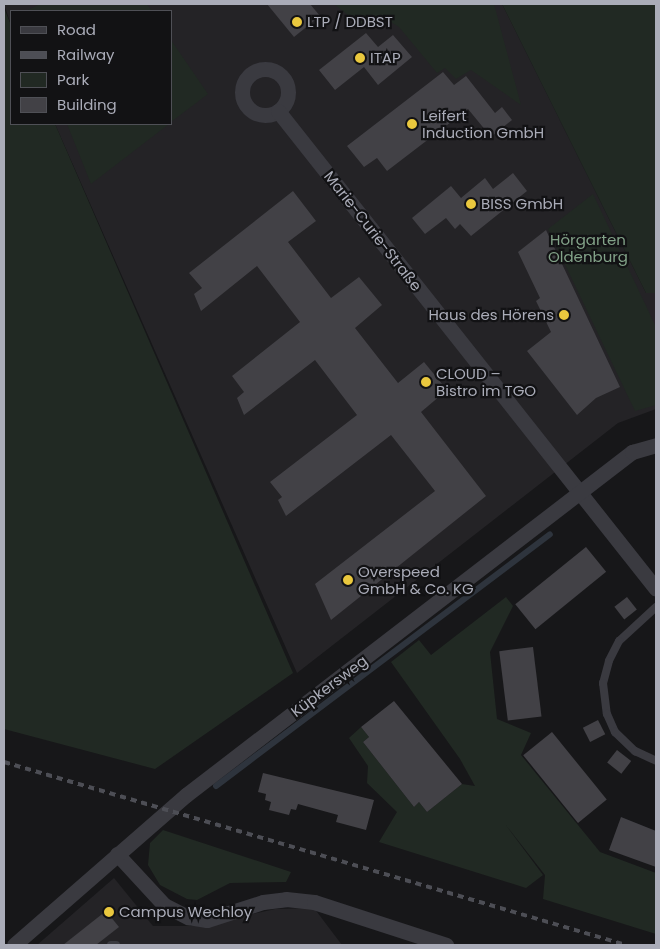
<!DOCTYPE html>
<html>
<head>
<meta charset="utf-8">
<style>
	body { margin:0 }
	#map { position:relative; width:660px; height:949px; overflow:hidden; background:#171719; font-family:Poppins,sans-serif }
	div>[style] { position:absolute }
	.built>* { inset:0; background:#242326 }
	.green>* { inset:0; background:#212923 }
	.stream>* { height:6px; margin:-3px; padding:0 3px; transform-origin:3px; border-radius:3px; background:#2e343d }
	.building>* { inset:0; background:#424146; transform-origin:0 0 }
	.lane>* { height:8px; margin:-4px; padding:0 4px; transform-origin:4px; border-radius:4px; background:#3a3a40 }
	.street>* { height:15px; margin:-7.5px; padding:0 7.5px; transform-origin:7.5px; border-radius:7.5px; background:#3a3a40 }
	.street>.ring { margin:-7.5px; padding:0; box-sizing:content-box; background:none; border:15px solid #3a3a40; border-radius:50% }
	.rail>* { height:4px; margin-top:-2px; transform-origin:0; background:repeating-linear-gradient(90deg,#4d4e55 0 6px,transparent 0 11px) }
	.dots>* { width:14px; height:14px; translate:-50% -50%; box-sizing:border-box; border:2px solid #121214; border-radius:50% }
	span { translate:-50% -50%; white-space:nowrap; text-align:center; line-height:1.15; -webkit-text-stroke:4.5px #121214; paint-order:stroke }
	.poi-label { font-size:15px; color:#aaacb8 }
	.left { translate:0 -50%; text-align:left }
	.right { translate:-100% -50%; text-align:right }
	.street-label { font-size:15px; color:#aaacb8 }
	.park-label { font-size:15px; color:#82a288 }
	.frame { position:absolute; inset:0; border:5px solid #aaacb8; pointer-events:none }
	.legend { position:absolute; left:10px; top:10px; width:162px; height:115px; box-sizing:border-box; background:#121214; border:1px solid #4f5056; margin:0; padding:6px 9px; list-style:none; font-size:15px; color:#aaacb8 }
	.legend li { display:flex; align-items:center; gap:10px; height:25px }
	.legend b { width:25px; border:1px solid #4f5056 }
</style>
</head>
<body>
<div id="map">
	<div class="built">
		<i style="clip-path:polygon(4px 4px,502px 4px,646px 293px,656px 293px,656px 409px,618px 423px,297px 673px,55px 124px,171px 124px,171px 11px,11px 11px,11px 25px)"></i>
		<i style="clip-path:polygon(114px 878px,153px 926px,199px 926px,275px 909px,314px 908px,342px 945px,37px 945px)"></i>
	</div>
	<div class="green">
		<i style="clip-path:polygon(40px 4px,147px 4px,152px 11px,26px 11px)"></i>
		<i style="clip-path:polygon(334px 4px,494px 4px,521px 105px,471px 70px,456px 79px,445px 68px,437px 73px,399px 27px,379px 15px,363px 27px)"></i>
		<i style="clip-path:polygon(502px 4px,656px 4px,656px 293px,646px 293px)"></i>
		<i style="clip-path:polygon(4px 8px,11px 25px,11px 124px,55px 124px,293px 673px,155px 769px,4px 729px)"></i>
		<i style="clip-path:polygon(171px 40px,208px 94px,171px 122px)"></i>
		<i style="clip-path:polygon(67px 124px,169px 124px,91px 184px)"></i>
		<i style="clip-path:polygon(593px 194px,656px 327px,656px 405px,635px 411px,548px 229px)"></i>
		<i style="clip-path:polygon(506px 597px,513px 606px,490px 652px,497px 719px,531px 733px,521px 755px,600px 852px,656px 873px,656px 934px,543px 899px,545px 875px,505px 824px,543px 875px,526px 888px,379px 842px,397px 812px,367px 783px,368px 766px,349px 738px,361px 727px,369px 737px,363px 742px,414px 807px,419px 802px,427px 812px,462px 784px,475px 786px,460px 759px,391px 662px,419px 640px,431px 655px)"></i>
		<i style="clip-path:polygon(163px 830px,291px 872px,286px 882px,230px 883px,197px 900px,187px 899px,160px 885px,148px 865px,150px 843px)"></i>
	</div>
	<div class="stream">
		<i style="left:216px;top:786px;width:418px;rotate:-37deg"></i>
	</div>
	<div class="building">
		<i style="clip-path:polygon(267px 4px,310px 4px,320px 16px,294px 37px)"></i>
		<i style="clip-path:polygon(366px 33px,378px 47px,393px 35px,412px 57px,378px 85px,364px 67px,335px 90px,319px 70px)"></i>
		<i style="clip-path:polygon(443px 72px,454px 85px,466px 76px,495px 113px,502px 107px,512px 120px,491px 137px,468px 109px,387px 171px,377px 158px,364px 167px,347px 146px)"></i>
		<i style="clip-path:polygon(513px 173px,527px 191px,471px 236px,460px 224px,455px 229px,446px 218px,425px 234px,412px 218px,451px 186px,461px 198px,485px 178px,493px 189px)"></i>
		<i style="clip-path:polygon(293px 191px,316px 221px,288px 242px,331px 298px,359px 277px,382px 305px,355px 328px,398px 383px,424px 362px,447px 390px,421px 412px,486px 496px,331px 620px,315px 584px,435px 491px,391px 435px,286px 516px,278px 500px,282px 497px,270px 482px,357px 415px,315px 360px,244px 415px,237px 398px,244px 392px,232px 376px,300px 322px,257px 266px,201px 311px,194px 294px,202px 288px,189px 273px)"></i>
		<i style="clip-path:polygon(546px 230px,620px 387px,596px 398px,577px 415px,527px 351px,551px 332px,536px 301px,540px 298px,518px 252px)"></i>
		<i style="left:586px;top:547px;width:32px;height:91px;rotate:51deg"></i>
		<i style="left:627px;top:597px;width:16px;height:16px;rotate:52deg"></i>
		<i style="left:533px;top:647px;width:70px;height:34px;rotate:83deg"></i>
		<i style="clip-path:polygon(394px 701px,462px 784px,427px 812px,419px 802px,414px 807px,363px 742px,369px 737px,361px 727px)"></i>
		<i style="left:598px;top:720px;width:16px;height:17px;rotate:63deg"></i>
		<i style="left:552px;top:732px;width:87px;height:37px;rotate:51deg"></i>
		<i style="left:617px;top:750px;width:18px;height:16px;rotate:38deg"></i>
		<i style="clip-path:polygon(263px 773px,374px 800px,366px 830px,336px 822px,338px 815px,298px 804px,296px 810px,291px 809px,289px 815px,269px 810px,271px 802px,265px 800px,266px 794px,258px 792px)"></i>
		<i style="clip-path:polygon(621px 817px,656px 831px,656px 867px,609px 850px)"></i>
		<i style="clip-path:polygon(106px 911px,119px 927px,96px 945px,63px 945px)"></i>
	</div>
	<div class="lane">
		<i style="left:656px;top:607px;width:50px;rotate:137.4deg"></i>
		<i style="left:619px;top:641px;width:22px;rotate:117deg"></i>
		<i style="left:609px;top:661px;width:23px;rotate:105deg"></i>
		<i style="left:603px;top:683px;width:31px;rotate:83deg"></i>
		<i style="left:607px;top:714px;width:20px;rotate:66deg"></i>
		<i style="left:615px;top:732px;width:28px;rotate:44deg"></i>
		<i style="left:635px;top:751px;width:23px;rotate:25deg"></i>
		<i style="left:111px;top:945px;width:5px"></i>
	</div>
	<div class="street">
		<i class="ring" style="left:242px;top:69px;width:31px;height:31px"></i>
		<i style="left:278px;top:111px;width:609px;rotate:51.66deg"></i>
		<i style="left:117px;top:854px;width:69px;rotate:47.3deg"></i>
		<i style="left:164px;top:905px;width:27px;rotate:27deg"></i>
		<i style="left:188px;top:917px;width:19px;rotate:9deg"></i>
		<i style="left:207px;top:920px;width:59px;rotate:-17.8deg"></i>
		<i style="left:263px;top:902px;width:23px;rotate:-7deg"></i>
		<i style="left:286px;top:899px;width:28px;rotate:6deg"></i>
		<i style="left:314px;top:902px;width:139px;rotate:18deg"></i>
		<i style="left:14px;top:945px;width:228px;rotate:-41.1deg"></i>
		<i style="left:186px;top:795px;width:563px;rotate:-37.56deg"></i>
		<i style="left:632px;top:452px;width:25px;rotate:-16deg"></i>
	</div>
	<div class="rail">
		<i style="left:4px;top:762px;width:648px;rotate:16.39deg"></i>
	</div>
	<div class="dots">
		<i style="left:297px;top:22px;background:#eac83e"></i>
		<i style="left:360px;top:58px;background:#eac83e"></i>
		<i style="left:412px;top:124px;background:#eac83e"></i>
		<i style="left:471px;top:204px;background:#eac83e"></i>
		<i style="left:564px;top:315px;background:#eac83e"></i>
		<i style="left:426px;top:382px;background:#eac83e"></i>
		<i style="left:348px;top:580px;background:#eac83e"></i>
		<i style="left:109px;top:912px;background:#eac83e"></i>
	</div>
	<div class="poi-label">
		<span class="left" style="left:307px;top:22px">LTP / DDBST</span>
		<span class="left" style="left:370px;top:58px">ITAP</span>
		<span class="left" style="left:422px;top:124px">Leifert<br>Induction GmbH</span>
		<span class="left" style="left:481px;top:204px">BISS GmbH</span>
		<span class="right" style="left:554px;top:315px">Haus des Hörens</span>
		<span class="left" style="left:436px;top:382px">CLOUD –<br>Bistro im TGO</span>
		<span class="left" style="left:358px;top:580px">Overspeed<br>GmbH &amp; Co. KG</span>
		<span class="left" style="left:119px;top:912px">Campus Wechloy</span>
	</div>
	<div class="street-label">
		<span style="left:373px;top:231px;rotate:52deg">Marie-Curie-Straße</span>
		<span style="left:329px;top:686px;rotate:-37deg">Küpkersweg</span>
	</div>
	<div class="park-label">
		<span style="left:588px;top:248px">Hörgarten<br>Oldenburg</span>
	</div>
	<div class="frame"></div>
	<ul class="legend">
	<li><b style="height:6px;background:#3a3a40"></b>Road</li>
	<li><b style="height:6px;background:#4d4e55"></b>Railway</li>
	<li><b style="height:14px;background:#212923"></b>Park</li>
	<li><b style="height:14px;background:#424146"></b>Building</li>
	</ul>
</div>
</body>
</html>
